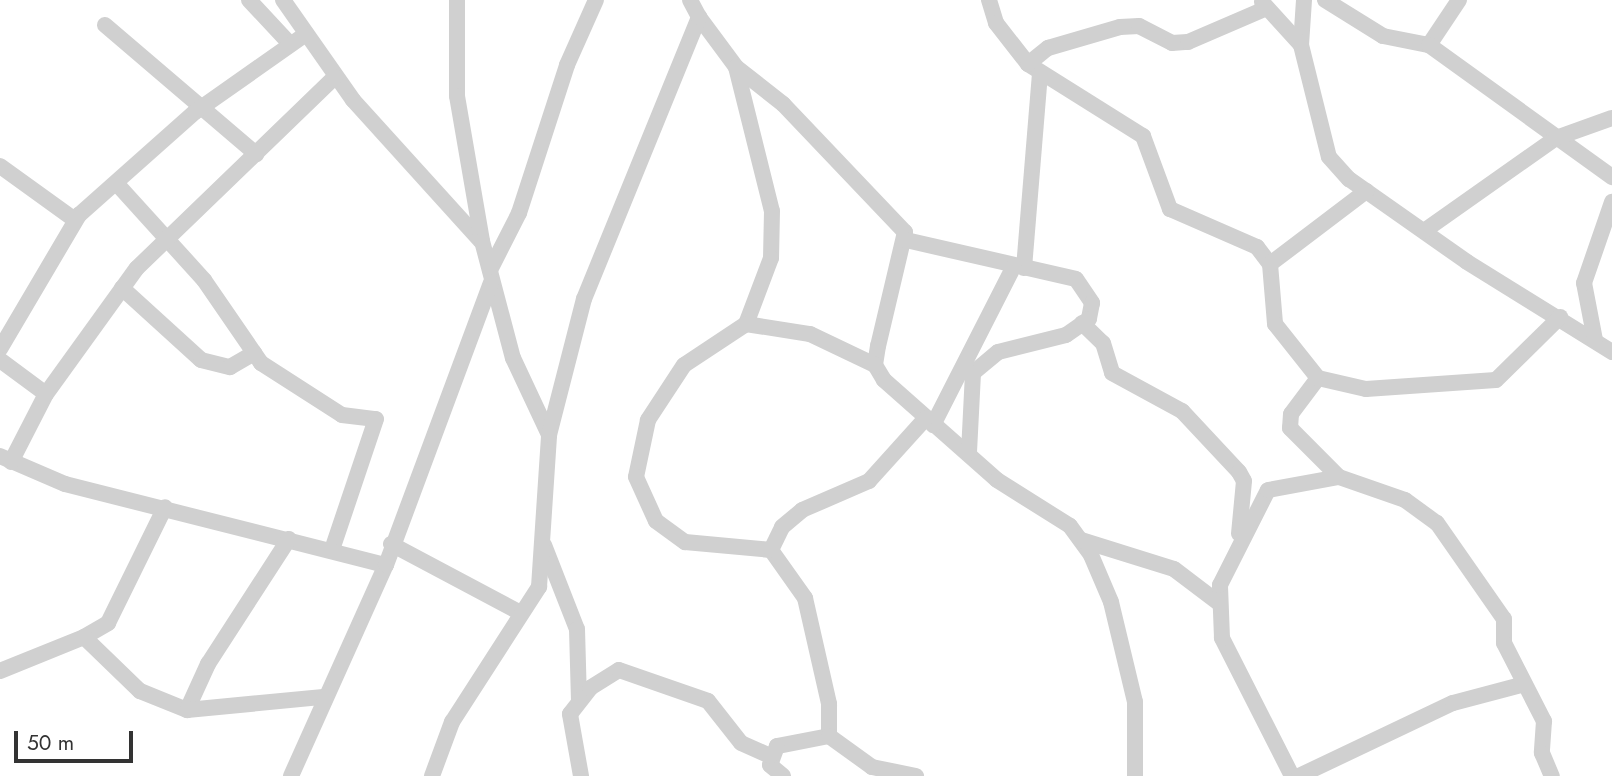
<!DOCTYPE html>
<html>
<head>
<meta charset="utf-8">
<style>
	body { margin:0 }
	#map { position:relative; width:1612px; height:776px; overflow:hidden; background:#fff; font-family:Jost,sans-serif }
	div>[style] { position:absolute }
	.street>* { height:16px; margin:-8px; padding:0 8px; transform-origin:8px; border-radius:8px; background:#d0d0d0 }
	span { translate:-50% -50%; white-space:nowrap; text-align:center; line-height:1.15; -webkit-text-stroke:7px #fff; paint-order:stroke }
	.scale { position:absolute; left:14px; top:731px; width:119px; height:32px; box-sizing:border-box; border:4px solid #333; border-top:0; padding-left:9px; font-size:21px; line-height:24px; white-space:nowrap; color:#333; -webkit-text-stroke:5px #fff; paint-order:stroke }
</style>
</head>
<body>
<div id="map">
	<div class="street">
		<i style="left:249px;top:0;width:60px;rotate:47deg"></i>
		<i style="left:283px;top:0;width:122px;rotate:55deg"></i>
		<i style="left:353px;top:100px;width:190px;rotate:47.8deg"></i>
		<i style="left:457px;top:0;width:96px;rotate:90deg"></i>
		<i style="left:457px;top:96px;width:147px;rotate:80.2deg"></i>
		<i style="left:482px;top:241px;width:121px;rotate:75.2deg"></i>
		<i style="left:513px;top:358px;width:85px;rotate:64.9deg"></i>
		<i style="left:989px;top:0;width:24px;rotate:73deg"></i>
		<i style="left:996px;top:23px;width:52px;rotate:52deg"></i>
		<i style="left:1028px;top:64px;width:136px;rotate:32.1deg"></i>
		<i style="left:1143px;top:136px;width:78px;rotate:69.7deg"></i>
		<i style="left:1170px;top:209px;width:95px;rotate:23.6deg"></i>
		<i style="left:1257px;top:247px;width:21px;rotate:53deg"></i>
		<i style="left:1270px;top:264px;width:60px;rotate:85.2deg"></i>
		<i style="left:1275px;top:324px;width:69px;rotate:51.5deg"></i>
		<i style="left:1318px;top:378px;width:45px;rotate:126.9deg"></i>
		<i style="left:1291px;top:414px;width:14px;rotate:94deg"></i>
		<i style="left:1290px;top:428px;width:69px;rotate:45deg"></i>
		<i style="left:1339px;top:477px;width:70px;rotate:19.2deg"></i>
		<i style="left:1405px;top:500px;width:39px;rotate:36deg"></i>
		<i style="left:1437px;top:523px;width:117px;rotate:55.1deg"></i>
		<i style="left:1504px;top:619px;width:24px;rotate:90deg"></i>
		<i style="left:1504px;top:643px;width:88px;rotate:62.9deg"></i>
		<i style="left:1544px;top:721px;width:32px;rotate:94deg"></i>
		<i style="left:1542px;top:753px;width:25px;rotate:67deg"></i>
		<i style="left:1304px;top:0;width:45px;rotate:93.8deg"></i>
		<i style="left:1301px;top:45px;width:115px;rotate:76deg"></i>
		<i style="left:1329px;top:157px;width:30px;rotate:48deg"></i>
		<i style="left:1349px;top:179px;width:144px;rotate:35.1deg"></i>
		<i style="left:1467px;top:262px;width:171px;rotate:31.8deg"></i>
		<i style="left:1325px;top:0;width:68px;rotate:31.8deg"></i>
		<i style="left:1383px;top:36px;width:47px;rotate:11.1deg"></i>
		<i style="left:1429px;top:45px;width:54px;rotate:-56.3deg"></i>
		<i style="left:1262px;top:2px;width:58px;rotate:47.8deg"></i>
		<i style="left:699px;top:17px;width:62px;rotate:53.5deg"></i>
		<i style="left:736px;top:67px;width:148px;rotate:76deg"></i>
		<i style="left:772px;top:211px;width:47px;rotate:91.2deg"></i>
		<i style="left:771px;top:258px;width:71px;rotate:110.7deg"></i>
		<i style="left:746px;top:324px;width:74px;rotate:146.5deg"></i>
		<i style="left:684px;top:365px;width:66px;rotate:123.2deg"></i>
		<i style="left:648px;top:420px;width:58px;rotate:101.9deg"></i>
		<i style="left:636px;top:477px;width:48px;rotate:65.6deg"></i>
		<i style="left:656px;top:521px;width:36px;rotate:36deg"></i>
		<i style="left:685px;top:542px;width:86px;rotate:5.3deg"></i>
		<i style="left:771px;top:550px;width:59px;rotate:54.7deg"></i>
		<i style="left:805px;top:598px;width:109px;rotate:77.2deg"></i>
		<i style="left:829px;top:704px;width:32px;rotate:90deg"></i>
		<i style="left:829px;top:736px;width:53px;rotate:169.1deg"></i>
		<i style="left:777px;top:746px;width:20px;rotate:110deg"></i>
		<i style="left:770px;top:765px;width:17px;rotate:40deg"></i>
		<i style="left:105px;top:25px;width:199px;rotate:40.5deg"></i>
		<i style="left:1429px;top:45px;width:226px;rotate:35.8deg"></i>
		<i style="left:1028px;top:64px;width:26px;rotate:-39deg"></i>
		<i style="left:1048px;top:48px;width:75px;rotate:-16.3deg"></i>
		<i style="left:1120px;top:27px;width:19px;rotate:-3deg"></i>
		<i style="left:1139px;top:26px;width:37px;rotate:27deg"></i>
		<i style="left:1172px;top:43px;width:16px;rotate:-4deg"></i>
		<i style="left:1188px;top:42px;width:86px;rotate:-23.3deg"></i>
		<i style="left:736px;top:67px;width:60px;rotate:38.2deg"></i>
		<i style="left:783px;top:104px;width:177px;rotate:46.4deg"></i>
		<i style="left:905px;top:232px;width:117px;rotate:103.3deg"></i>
		<i style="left:878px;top:346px;width:19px;rotate:99deg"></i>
		<i style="left:875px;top:365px;width:17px;rotate:59deg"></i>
		<i style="left:884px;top:380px;width:151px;rotate:41.5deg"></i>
		<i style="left:997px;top:480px;width:86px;rotate:32.2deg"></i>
		<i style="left:1070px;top:526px;width:36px;rotate:54deg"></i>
		<i style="left:1091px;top:555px;width:51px;rotate:66.9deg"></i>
		<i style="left:1111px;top:602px;width:103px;rotate:76.5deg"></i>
		<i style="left:1135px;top:702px;width:74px;rotate:90deg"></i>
		<i style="left:0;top:166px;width:92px;rotate:35.8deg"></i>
		<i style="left:117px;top:184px;width:130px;rotate:47.8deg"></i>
		<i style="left:204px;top:280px;width:101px;rotate:55.5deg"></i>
		<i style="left:261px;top:363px;width:96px;rotate:32.7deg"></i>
		<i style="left:342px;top:415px;width:34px;rotate:7deg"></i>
		<i style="left:376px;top:419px;width:138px;rotate:108.6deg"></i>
		<i style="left:1424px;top:231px;width:161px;rotate:-35.2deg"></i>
		<i style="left:1556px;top:138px;width:59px;rotate:-19.7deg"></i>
		<i style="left:906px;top:240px;width:174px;rotate:12.9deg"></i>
		<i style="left:1076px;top:279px;width:29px;rotate:56deg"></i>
		<i style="left:1092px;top:303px;width:16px;rotate:101deg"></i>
		<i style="left:1089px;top:319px;width:28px;rotate:145deg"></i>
		<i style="left:1066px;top:335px;width:70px;rotate:166deg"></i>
		<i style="left:998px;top:352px;width:33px;rotate:140deg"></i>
		<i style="left:973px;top:373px;width:80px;rotate:92.9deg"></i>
		<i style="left:1270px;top:264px;width:121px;rotate:-37.2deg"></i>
		<i style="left:1024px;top:268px;width:195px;rotate:-85.3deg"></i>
		<i style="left:490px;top:270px;width:64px;rotate:-63deg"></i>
		<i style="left:519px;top:213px;width:156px;rotate:-72deg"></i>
		<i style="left:567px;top:65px;width:71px;rotate:-66deg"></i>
		<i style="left:122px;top:288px;width:107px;rotate:42.3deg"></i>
		<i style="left:201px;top:360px;width:30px;rotate:14deg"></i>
		<i style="left:230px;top:367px;width:28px;rotate:-30deg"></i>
		<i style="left:1082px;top:323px;width:29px;rotate:44deg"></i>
		<i style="left:1103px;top:343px;width:31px;rotate:73deg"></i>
		<i style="left:1112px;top:373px;width:80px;rotate:28.5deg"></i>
		<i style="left:1182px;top:411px;width:83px;rotate:46.9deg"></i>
		<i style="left:1239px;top:472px;width:10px;rotate:61deg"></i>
		<i style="left:1244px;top:481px;width:53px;rotate:95.4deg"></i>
		<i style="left:746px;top:324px;width:65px;rotate:8.9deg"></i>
		<i style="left:810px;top:334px;width:72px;rotate:25.5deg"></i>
		<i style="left:1595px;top:340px;width:58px;rotate:-100.9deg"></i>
		<i style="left:1584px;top:283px;width:86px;rotate:-70.9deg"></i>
		<i style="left:0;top:349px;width:156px;rotate:-59.5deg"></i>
		<i style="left:79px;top:215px;width:155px;rotate:-41.6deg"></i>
		<i style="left:195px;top:112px;width:136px;rotate:-35.1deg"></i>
		<i style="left:0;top:360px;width:57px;rotate:36.5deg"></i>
		<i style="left:1318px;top:378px;width:49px;rotate:12.9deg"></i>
		<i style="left:1366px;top:389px;width:130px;rotate:-4deg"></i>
		<i style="left:1496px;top:380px;width:90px;rotate:-44.5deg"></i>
		<i style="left:933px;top:425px;width:178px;rotate:-63deg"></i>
		<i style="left:0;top:456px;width:71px;rotate:23.3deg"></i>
		<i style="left:65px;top:484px;width:331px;rotate:14.2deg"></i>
		<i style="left:11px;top:462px;width:76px;rotate:-62.8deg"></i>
		<i style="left:46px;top:394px;width:155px;rotate:-54.2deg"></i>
		<i style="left:137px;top:268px;width:275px;rotate:-44deg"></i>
		<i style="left:1081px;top:540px;width:97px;rotate:17.3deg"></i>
		<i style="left:1174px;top:569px;width:56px;rotate:37.1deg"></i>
		<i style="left:391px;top:544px;width:147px;rotate:28deg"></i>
		<i style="left:544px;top:545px;width:90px;rotate:68.6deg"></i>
		<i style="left:577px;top:629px;width:72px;rotate:88.4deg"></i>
		<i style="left:771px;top:550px;width:25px;rotate:-64deg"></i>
		<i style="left:782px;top:527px;width:26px;rotate:-40deg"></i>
		<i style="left:802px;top:510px;width:73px;rotate:-23.4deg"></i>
		<i style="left:869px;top:481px;width:84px;rotate:-47.9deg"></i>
		<i style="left:84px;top:637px;width:28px;rotate:-30deg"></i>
		<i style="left:108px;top:623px;width:129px;rotate:-63.8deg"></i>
		<i style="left:0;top:671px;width:91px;rotate:-22deg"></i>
		<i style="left:84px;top:637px;width:78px;rotate:44deg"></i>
		<i style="left:140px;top:691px;width:51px;rotate:22deg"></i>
		<i style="left:187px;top:710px;width:51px;rotate:-65.5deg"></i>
		<i style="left:208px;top:664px;width:149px;rotate:-57.1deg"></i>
		<i style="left:187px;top:710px;width:137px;rotate:-5.5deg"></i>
		<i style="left:829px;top:736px;width:53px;rotate:35.8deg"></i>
		<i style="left:872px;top:767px;width:45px;rotate:11.6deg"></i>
		<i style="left:291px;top:776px;width:231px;rotate:-65.8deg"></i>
		<i style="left:386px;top:565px;width:301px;rotate:-69.6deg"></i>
		<i style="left:432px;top:776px;width:58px;rotate:-69.7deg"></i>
		<i style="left:452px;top:722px;width:161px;rotate:-57.2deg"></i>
		<i style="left:539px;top:587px;width:152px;rotate:-86.2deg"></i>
		<i style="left:549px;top:435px;width:140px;rotate:-75.6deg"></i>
		<i style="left:584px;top:299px;width:305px;rotate:-67.8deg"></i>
		<i style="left:699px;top:17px;width:19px;rotate:-118deg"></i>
		<i style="left:581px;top:776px;width:63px;rotate:-100.1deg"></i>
		<i style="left:570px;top:714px;width:33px;rotate:-52deg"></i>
		<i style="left:590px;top:688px;width:34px;rotate:-32deg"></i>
		<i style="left:619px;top:670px;width:94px;rotate:19.2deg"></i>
		<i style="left:708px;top:701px;width:53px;rotate:51.8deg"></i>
		<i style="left:741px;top:743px;width:32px;rotate:24deg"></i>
		<i style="left:1292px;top:776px;width:155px;rotate:-116.9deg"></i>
		<i style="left:1222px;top:638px;width:53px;rotate:-92.2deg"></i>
		<i style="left:1220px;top:585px;width:106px;rotate:-63.2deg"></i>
		<i style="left:1268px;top:490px;width:72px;rotate:-10.4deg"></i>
		<i style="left:1299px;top:776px;width:170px;rotate:-25.4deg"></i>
		<i style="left:1453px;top:703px;width:74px;rotate:-14.8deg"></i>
	</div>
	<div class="scale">50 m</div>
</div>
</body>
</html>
